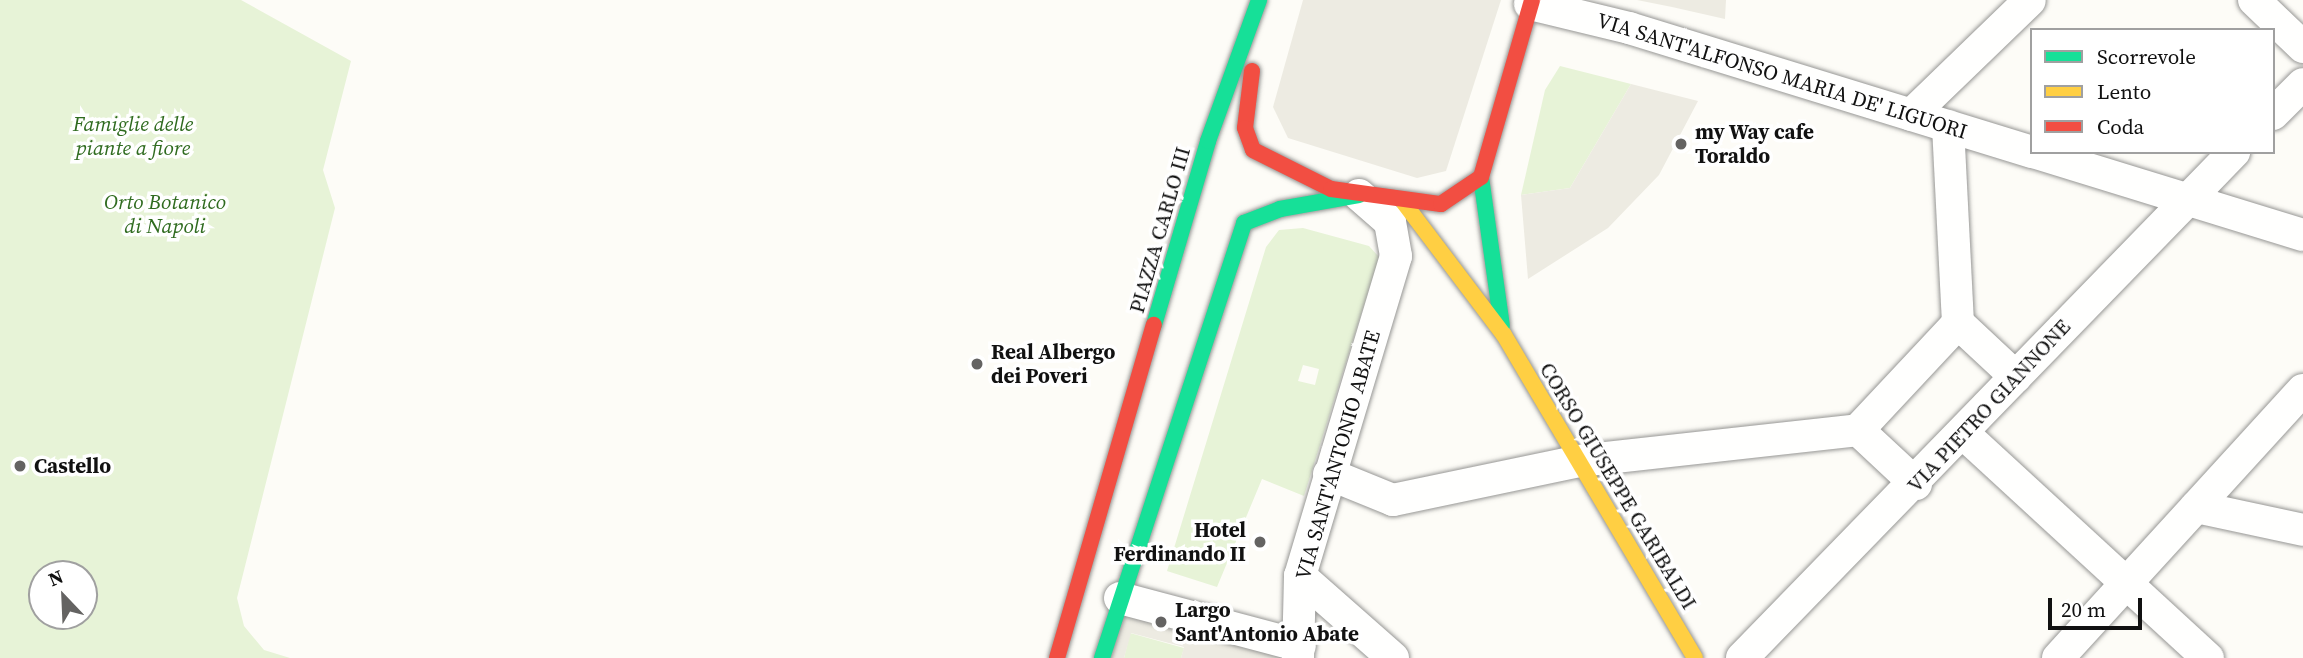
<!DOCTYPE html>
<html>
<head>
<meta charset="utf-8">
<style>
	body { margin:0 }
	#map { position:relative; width:2303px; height:658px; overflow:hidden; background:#fdfcf7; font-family:"Source Serif 4",serif }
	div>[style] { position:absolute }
	.green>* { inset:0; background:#e7f3d7 }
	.plaza>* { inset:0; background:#edebe2 }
	.roads { filter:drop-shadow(0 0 2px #979795) drop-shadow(0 0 2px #979795) }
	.street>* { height:32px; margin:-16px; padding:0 16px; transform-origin:16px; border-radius:16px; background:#fffffe }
	.fast>* { height:16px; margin:-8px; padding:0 8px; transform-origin:8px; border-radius:8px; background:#16e098 }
	.slow>* { height:16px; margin:-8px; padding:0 8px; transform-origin:8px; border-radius:8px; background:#ffcf43 }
	.jam>* { height:16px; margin:-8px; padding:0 8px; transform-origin:8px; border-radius:8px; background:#f24e42 }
	.dots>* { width:19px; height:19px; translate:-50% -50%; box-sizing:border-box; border:4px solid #fff; border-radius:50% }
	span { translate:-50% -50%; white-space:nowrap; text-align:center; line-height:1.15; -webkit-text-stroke:7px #fff; paint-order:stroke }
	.street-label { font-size:21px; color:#111 }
	.park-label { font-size:21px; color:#2f6b1f; font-style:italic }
	.poi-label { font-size:21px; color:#111; font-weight:700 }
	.left { translate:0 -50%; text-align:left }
	.right { translate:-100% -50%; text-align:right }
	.legend { position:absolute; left:2030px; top:28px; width:245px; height:126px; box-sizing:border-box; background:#fff; border:2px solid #a0a0a0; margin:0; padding:9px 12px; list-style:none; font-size:21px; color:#111 }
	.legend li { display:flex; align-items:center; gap:14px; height:35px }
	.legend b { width:35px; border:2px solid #a0a0a0 }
	.north { position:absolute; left:28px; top:560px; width:70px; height:70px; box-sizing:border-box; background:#fff; border:2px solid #a0a0a0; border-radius:50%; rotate:337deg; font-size:19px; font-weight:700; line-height:28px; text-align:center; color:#111 }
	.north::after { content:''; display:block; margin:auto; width:24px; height:32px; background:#646362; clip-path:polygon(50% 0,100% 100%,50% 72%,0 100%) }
	.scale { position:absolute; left:2048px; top:598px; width:94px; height:32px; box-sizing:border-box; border:4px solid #111; border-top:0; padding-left:9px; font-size:21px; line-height:24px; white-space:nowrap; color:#111; -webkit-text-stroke:5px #fff; paint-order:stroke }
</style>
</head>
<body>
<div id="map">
	<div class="green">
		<i style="clip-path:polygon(evenodd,0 0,241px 0,351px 61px,323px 170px,335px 208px,237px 598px,244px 626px,264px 650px,290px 658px,0 658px,0 0,42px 574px,84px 574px,84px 616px,42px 616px,42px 574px)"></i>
		<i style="clip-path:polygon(1560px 66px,1631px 84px,1570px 188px,1521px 195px,1545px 90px)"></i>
		<i style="clip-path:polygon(evenodd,1303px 228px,1369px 246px,1379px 257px,1304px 496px,1262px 479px,1217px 587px,1167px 571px,1266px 247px,1279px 230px,1303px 228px,1303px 365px,1319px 369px,1315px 385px,1298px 381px,1303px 365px)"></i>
		<i style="clip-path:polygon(1130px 633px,1184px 648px,1181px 658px,1124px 658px)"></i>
	</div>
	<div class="plaza">
		<i style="clip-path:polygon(1303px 0,1501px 0,1446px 171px,1417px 178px,1288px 138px,1273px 107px)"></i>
		<i style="clip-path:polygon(1637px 0,1726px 0,1725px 19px,1672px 7px)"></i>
		<i style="clip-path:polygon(1631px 84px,1698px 101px,1659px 175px,1608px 228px,1528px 279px,1521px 195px,1570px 188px)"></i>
		<i style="clip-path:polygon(1120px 598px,1298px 658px,1181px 658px,1184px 647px,1131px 633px,1124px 658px,1102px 658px)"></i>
	</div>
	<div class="roads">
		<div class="street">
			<i style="left:2254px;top:0;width:68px;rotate:43.8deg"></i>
			<i style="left:1530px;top:4px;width:102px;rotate:13.6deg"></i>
			<i style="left:1629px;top:28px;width:422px;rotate:17.1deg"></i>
			<i style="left:2273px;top:114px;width:42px;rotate:-45deg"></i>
			<i style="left:1911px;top:115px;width:165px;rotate:-44deg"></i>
			<i style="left:1948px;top:126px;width:197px;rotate:87.1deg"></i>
			<i style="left:2033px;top:152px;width:282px;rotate:17.1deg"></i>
			<i style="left:1963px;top:433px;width:333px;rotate:42.6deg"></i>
			<i style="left:1329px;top:474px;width:69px;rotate:22.1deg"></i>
			<i style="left:1393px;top:500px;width:190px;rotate:-11.8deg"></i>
			<i style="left:1579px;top:461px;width:281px;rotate:-6.3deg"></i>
			<i style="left:1916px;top:484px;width:79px;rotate:-137deg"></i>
			<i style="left:1858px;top:430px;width:146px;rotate:-46.9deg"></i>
			<i style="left:1958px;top:323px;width:79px;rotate:43deg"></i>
			<i style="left:2196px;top:507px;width:109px;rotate:12.1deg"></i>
			<i style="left:1300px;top:576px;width:124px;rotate:41.4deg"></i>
			<i style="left:1120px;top:598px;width:186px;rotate:14.9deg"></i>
			<i style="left:1298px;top:658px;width:82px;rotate:-88.6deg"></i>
			<i style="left:1300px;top:576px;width:334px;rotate:-73.3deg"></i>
			<i style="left:1396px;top:256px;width:35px;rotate:-100deg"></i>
			<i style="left:1390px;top:222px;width:41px;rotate:-138.9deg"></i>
			<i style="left:1742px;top:658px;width:706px;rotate:-45.8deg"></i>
			<i style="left:2058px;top:658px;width:363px;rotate:-47.6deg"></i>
		</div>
		<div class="fast">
			<i style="left:1481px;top:177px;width:150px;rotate:82deg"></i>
			<i style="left:1154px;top:325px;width:192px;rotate:-73.6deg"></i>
			<i style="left:1208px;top:141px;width:150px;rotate:-70.1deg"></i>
			<i style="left:1102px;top:658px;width:458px;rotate:-71.9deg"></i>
			<i style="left:1244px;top:223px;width:39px;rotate:-21deg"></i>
			<i style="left:1280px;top:209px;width:80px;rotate:-10deg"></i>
		</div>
		<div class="slow">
			<i style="left:1404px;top:203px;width:166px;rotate:52.9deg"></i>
			<i style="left:1504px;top:335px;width:375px;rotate:59.4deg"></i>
		</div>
		<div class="jam">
			<i style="left:1252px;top:71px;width:57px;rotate:97deg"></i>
			<i style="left:1245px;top:128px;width:23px;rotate:70deg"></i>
			<i style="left:1253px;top:150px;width:87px;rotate:26.6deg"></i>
			<i style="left:1331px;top:189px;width:111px;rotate:7.8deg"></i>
			<i style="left:1441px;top:204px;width:48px;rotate:-34deg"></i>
			<i style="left:1481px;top:177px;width:184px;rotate:-73.9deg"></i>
			<i style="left:1057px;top:658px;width:347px;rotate:-73.8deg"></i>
		</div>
	</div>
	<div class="dots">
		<i style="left:1681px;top:144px;background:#646362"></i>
		<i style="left:977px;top:364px;background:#646362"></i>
		<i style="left:20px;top:466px;background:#646362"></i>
		<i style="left:1260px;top:542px;background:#646362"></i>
		<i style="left:1161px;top:622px;background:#646362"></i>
	</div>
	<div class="street-label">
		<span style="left:1782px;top:76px;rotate:17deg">VIA SANT'ALFONSO MARIA DE' LIGUORI</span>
		<span style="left:1160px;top:230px;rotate:-74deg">PIAZZA CARLO III</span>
		<span style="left:1989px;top:406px;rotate:-47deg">VIA PIETRO GIANNONE</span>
		<span style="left:1338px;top:455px;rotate:-74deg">VIA SANT'ANTONIO ABATE</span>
		<span style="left:1618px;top:486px;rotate:59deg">CORSO GIUSEPPE GARIBALDI</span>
	</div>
	<div class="park-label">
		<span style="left:133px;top:136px">Famiglie delle<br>piante a fiore</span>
		<span style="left:165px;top:214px">Orto Botanico<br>di Napoli</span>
	</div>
	<div class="poi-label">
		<span class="left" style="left:1695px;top:144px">my Way cafe<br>Toraldo</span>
		<span class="left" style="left:991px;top:364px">Real Albergo<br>dei Poveri</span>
		<span class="left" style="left:34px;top:466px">Castello</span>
		<span class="right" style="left:1246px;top:542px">Hotel<br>Ferdinando II</span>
		<span class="left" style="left:1175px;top:622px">Largo<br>Sant'Antonio Abate</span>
	</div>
	<ul class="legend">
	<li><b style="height:9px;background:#16e098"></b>Scorrevole</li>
	<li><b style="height:9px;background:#ffcf43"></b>Lento</li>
	<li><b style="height:9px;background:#f24e42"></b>Coda</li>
	</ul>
	<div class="north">N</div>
	<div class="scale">20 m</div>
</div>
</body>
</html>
